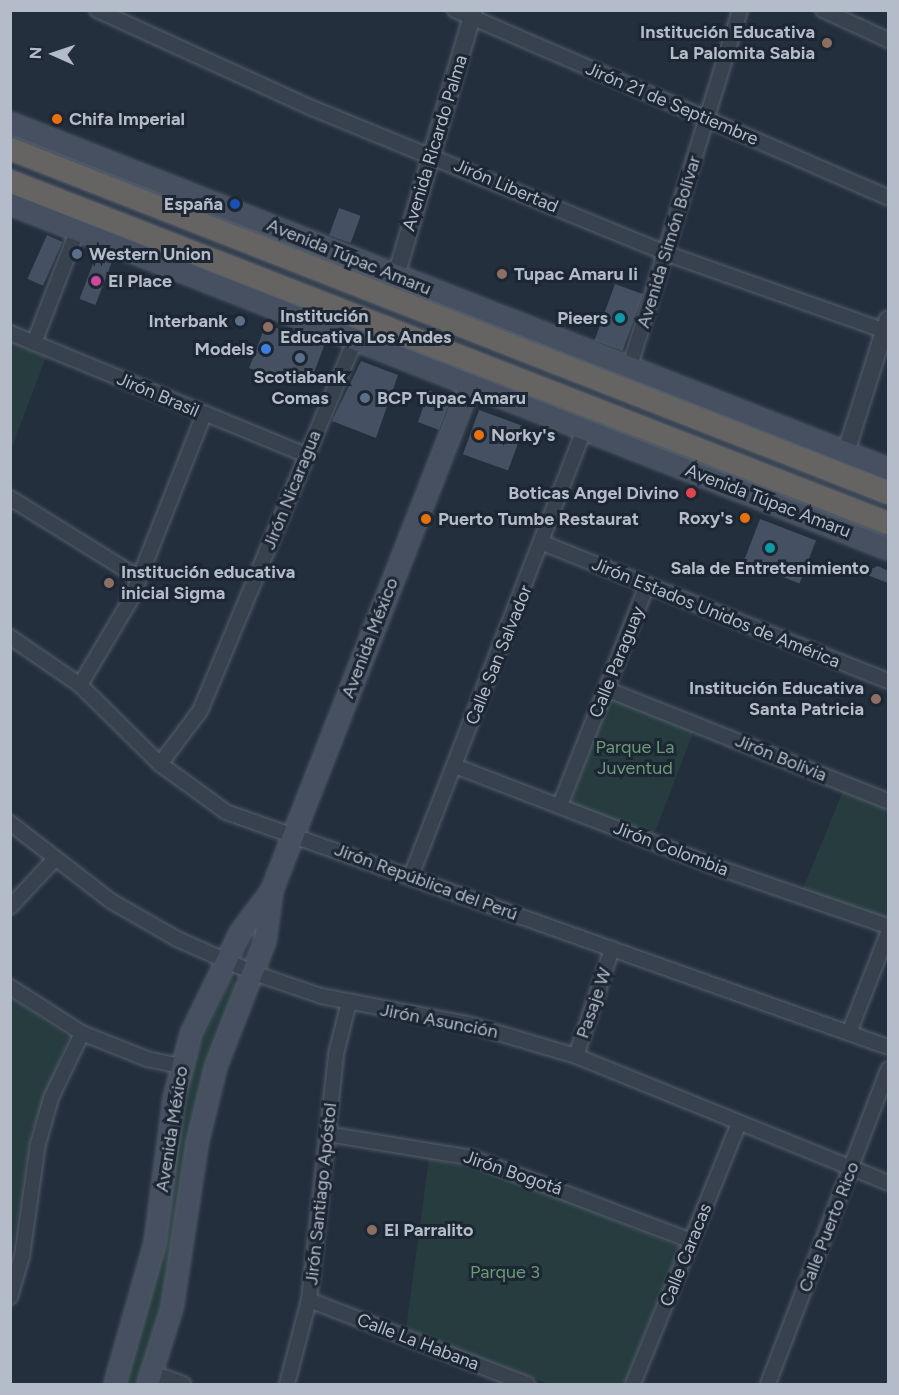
<!DOCTYPE html>
<html>
<head>
<meta charset="utf-8">
<style>
	body { margin:0 }
	#map { position:relative; width:899px; height:1395px; overflow:hidden; background:#242f3e; font-family:Figtree,sans-serif }
	div>[style] { position:absolute }
	.green>* { inset:0; background:#263c3f; transform-origin:0 0 }
	.building>* { inset:0; background:#455162; transform-origin:0 0 }
	.roads { filter:drop-shadow(0 0 2px #565f6c) drop-shadow(0 0 2px #565f6c) }
	.minor>* { height:14px; margin:-7px; padding:0 7px; transform-origin:7px; border-radius:7px; background:#38414e }
	.tertiary>* { height:16px; margin:-8px; padding:0 8px; transform-origin:8px; border-radius:8px; background:#38414e }
	.secondary>* { height:20px; margin:-10px; padding:0 10px; transform-origin:10px; border-radius:10px; background:#465061 }
	.trunk>* { height:22px; margin:-11px; padding:0 11px; transform-origin:11px; border-radius:11px; background:#656462 }
	.dots>* { width:16px; height:16px; translate:-50% -50%; box-sizing:border-box; border:3px solid #1d2633; border-radius:50% }
	span { translate:-50% -50%; white-space:nowrap; text-align:center; line-height:1.15; -webkit-text-stroke:6px #1d2633; paint-order:stroke }
	.poi-label { font-size:18px; color:#b4bcc9; font-weight:700 }
	.right { translate:-100% -50%; text-align:right }
	.left { translate:0 -50%; text-align:left }
	.street-label { font-size:18px; color:#b4bcc9 }
	.park-label { font-size:18px; color:#6b9a76 }
	.frame { position:absolute; inset:0; border:12px solid #b4bcc9; pointer-events:none }
	.north { position:absolute; left:24px; top:24px; width:60px; height:60px; -webkit-text-stroke:4px #1d2633; paint-order:stroke; rotate:273deg; font-size:16px; font-weight:700; line-height:24px; text-align:center; color:#b4bcc9 }
	.north::after { content:''; display:block; margin:auto; width:21px; height:27px; background:#b4bcc9; clip-path:polygon(50% 0,100% 100%,50% 72%,0 100%) }
</style>
</head>
<body>
<div id="map">
	<div class="green">
		<i style="clip-path:polygon(11px 341px,46px 357px,11px 450px)"></i>
		<i style="left:610px;top:698px;width:90px;height:113px;rotate:21deg"></i>
		<i style="clip-path:polygon(843px 791px,888px 808px,888px 920px,802px 891px)"></i>
		<i style="clip-path:polygon(232px 975px,238px 986px,148px 1362px,139px 1384px,123px 1384px,154px 1283px,194px 1059px)"></i>
		<i style="clip-path:polygon(11px 998px,69px 1037px,31px 1132px,11px 1259px)"></i>
		<i style="clip-path:polygon(429px 1158px,523px 1183px,679px 1247px,624px 1384px,548px 1384px,406px 1329px)"></i>
	</div>
	<div class="building">
		<i style="left:339px;top:208px;width:23px;height:29px;rotate:20deg"></i>
		<i style="left:47px;top:235px;width:17px;height:48px;rotate:24deg"></i>
		<i style="left:96px;top:256px;width:17px;height:46px;rotate:21deg"></i>
		<i style="left:615px;top:284px;width:30px;height:60px;rotate:20deg"></i>
		<i style="clip-path:polygon(266px 324px,324px 346px,312px 378px,302px 374px,298px 385px,249px 368px)"></i>
		<i style="clip-path:polygon(361px 361px,398px 375px,376px 438px,332px 421px)"></i>
		<i style="clip-path:polygon(429px 390px,449px 404px,439px 430px,418px 422px)"></i>
		<i style="left:479px;top:410px;width:48px;height:47px;rotate:20deg"></i>
		<i style="left:760px;top:519px;width:60px;height:46px;rotate:21deg"></i>
		<i style="clip-path:polygon(878px 566px,888px 571px,888px 583px,862px 573px)"></i>
	</div>
	<div class="roads">
		<div class="minor">
			<i style="left:97px;top:10px;width:236px;rotate:24.5deg"></i>
			<i style="left:312px;top:108px;width:382px;rotate:22.3deg"></i>
			<i style="left:665px;top:253px;width:237px;rotate:19.5deg"></i>
			<i style="left:455px;top:10px;width:472px;rotate:23.4deg"></i>
			<i style="left:823px;top:10px;width:72px;rotate:24.8deg"></i>
			<i style="left:10px;top:333px;width:320px;rotate:22.4deg"></i>
			<i style="left:34px;top:343px;width:122px;rotate:-68.9deg"></i>
			<i style="left:629px;top:369px;width:376px;rotate:-72.8deg"></i>
			<i style="left:10px;top:498px;width:152px;rotate:31.8deg"></i>
			<i style="left:543px;top:543px;width:372px;rotate:21.8deg"></i>
			<i style="left:10px;top:637px;width:85px;rotate:34.4deg"></i>
			<i style="left:80px;top:685px;width:112px;rotate:44.6deg"></i>
			<i style="left:160px;top:764px;width:82px;rotate:36deg"></i>
			<i style="left:226px;top:812px;width:702px;rotate:19.54deg"></i>
			<i style="left:80px;top:685px;width:100px;rotate:-59.3deg"></i>
			<i style="left:131px;top:599px;width:198px;rotate:-68.4deg"></i>
			<i style="left:606px;top:689px;width:303px;rotate:21.7deg"></i>
			<i style="left:160px;top:764px;width:66px;rotate:-53deg"></i>
			<i style="left:200px;top:711px;width:401px;rotate:-67.3deg"></i>
			<i style="left:455px;top:766px;width:286px;rotate:21.1deg"></i>
			<i style="left:722px;top:869px;width:176px;rotate:19deg"></i>
			<i style="left:560px;top:805px;width:237px;rotate:-68.4deg"></i>
			<i style="left:10px;top:823px;width:128px;rotate:37.7deg"></i>
			<i style="left:111px;top:901px;width:76px;rotate:29.9deg"></i>
			<i style="left:177px;top:939px;width:84px;rotate:23.8deg"></i>
			<i style="left:254px;top:973px;width:71px;rotate:18.9deg"></i>
			<i style="left:321px;top:996px;width:150px;rotate:10.8deg"></i>
			<i style="left:468px;top:1024px;width:113px;rotate:16.5deg"></i>
			<i style="left:576px;top:1056px;width:337px;rotate:22.1deg"></i>
			<i style="left:411px;top:876px;width:476px;rotate:-68.8deg"></i>
			<i style="left:10px;top:907px;width:64px;rotate:-46.9deg"></i>
			<i style="left:10px;top:987px;width:85px;rotate:32.6deg"></i>
			<i style="left:82px;top:1033px;width:70px;rotate:21.8deg"></i>
			<i style="left:147px;top:1059px;width:35px;rotate:12deg"></i>
			<i style="left:849px;top:1033px;width:107px;rotate:-68.7deg"></i>
			<i style="left:576px;top:1056px;width:113px;rotate:-71.4deg"></i>
			<i style="left:327px;top:1134px;width:148px;rotate:9.3deg"></i>
			<i style="left:473px;top:1158px;width:233px;rotate:20.8deg"></i>
			<i style="left:10px;top:1297px;width:43px;rotate:-73.7deg"></i>
			<i style="left:22px;top:1256px;width:113px;rotate:-81.9deg"></i>
			<i style="left:38px;top:1144px;width:48px;rotate:-74.2deg"></i>
			<i style="left:51px;top:1098px;width:72px;rotate:-64.5deg"></i>
			<i style="left:309px;top:1300px;width:234px;rotate:21.1deg"></i>
			<i style="left:153px;top:1373px;width:32px;rotate:20deg"></i>
			<i style="left:287px;top:1384px;width:87px;rotate:-75.3deg"></i>
			<i style="left:309px;top:1300px;width:247px;rotate:-83.7deg"></i>
			<i style="left:336px;top:1054px;width:54px;rotate:-76deg"></i>
			<i style="left:633px;top:1384px;width:279px;rotate:-67.9deg"></i>
			<i style="left:768px;top:1384px;width:337px;rotate:-69.1deg"></i>
		</div>
		<div class="tertiary">
			<i style="left:396px;top:276px;width:277px;rotate:-73.7deg"></i>
			<i style="left:846px;top:452px;width:139px;rotate:-72.5deg"></i>
		</div>
		<div class="secondary">
			<i style="left:10px;top:123px;width:944px;rotate:21.51deg"></i>
			<i style="left:10px;top:204px;width:943px;rotate:21.45deg"></i>
			<i style="left:115px;top:1384px;width:146px;rotate:-74.1deg"></i>
			<i style="left:155px;top:1244px;width:146px;rotate:-82.5deg"></i>
			<i style="left:174px;top:1099px;width:67px;rotate:-75.3deg"></i>
			<i style="left:191px;top:1034px;width:112px;rotate:-64.1deg"></i>
			<i style="left:240px;top:933px;width:51px;rotate:-52.9deg"></i>
			<i style="left:148px;top:1384px;width:80px;rotate:-72.5deg"></i>
			<i style="left:172px;top:1308px;width:166px;rotate:-81.3deg"></i>
			<i style="left:197px;top:1144px;width:80px;rotate:-76.3deg"></i>
			<i style="left:216px;top:1066px;width:134px;rotate:-68.6deg"></i>
			<i style="left:265px;top:941px;width:51px;rotate:-82.2deg"></i>
			<i style="left:272px;top:890px;width:540px;rotate:-68.61deg"></i>
		</div>
		<div class="trunk">
			<i style="left:10px;top:149px;width:943px;rotate:21.4deg"></i>
			<i style="left:10px;top:181px;width:942px;rotate:21.28deg"></i>
		</div>
	</div>
	<div class="dots">
		<i style="left:827px;top:43px;background:#8d6e63"></i>
		<i style="left:57px;top:119px;background:#e8710a"></i>
		<i style="left:235px;top:204px;background:#1a4fb4"></i>
		<i style="left:77px;top:254px;background:#5c6f8a"></i>
		<i style="left:502px;top:274px;background:#8d6e63"></i>
		<i style="left:96px;top:281px;background:#d1479c"></i>
		<i style="left:620px;top:318px;background:#0f9aa8"></i>
		<i style="left:240px;top:321px;background:#5c6f8a"></i>
		<i style="left:268px;top:327px;background:#8d6e63"></i>
		<i style="left:266px;top:349px;background:#3f7fe0"></i>
		<i style="left:300px;top:358px;background:#5c6f8a"></i>
		<i style="left:365px;top:398px;background:#5c6f8a"></i>
		<i style="left:479px;top:435px;background:#e8710a"></i>
		<i style="left:691px;top:493px;background:#e0444e"></i>
		<i style="left:745px;top:518px;background:#e8710a"></i>
		<i style="left:426px;top:519px;background:#e8710a"></i>
		<i style="left:770px;top:548px;background:#0f9aa8"></i>
		<i style="left:109px;top:583px;background:#8d6e63"></i>
		<i style="left:876px;top:699px;background:#8d6e63"></i>
		<i style="left:372px;top:1230px;background:#8d6e63"></i>
	</div>
	<div class="poi-label">
		<span class="right" style="left:815px;top:43px">Institución Educativa<br>La Palomita Sabia</span>
		<span class="left" style="left:69px;top:119px">Chifa Imperial</span>
		<span class="right" style="left:223px;top:204px">España</span>
		<span class="left" style="left:89px;top:254px">Western Union</span>
		<span class="left" style="left:514px;top:274px">Tupac Amaru Ii</span>
		<span class="left" style="left:108px;top:281px">El Place</span>
		<span class="left" style="left:280px;top:327px">Institución<br>Educativa Los Andes</span>
		<span class="right" style="left:608px;top:318px">Pieers</span>
		<span class="right" style="left:228px;top:321px">Interbank</span>
		<span class="right" style="left:254px;top:349px">Models</span>
		<span style="left:300px;top:388px">Scotiabank<br>Comas</span>
		<span class="left" style="left:377px;top:398px">BCP Tupac Amaru</span>
		<span class="left" style="left:491px;top:435px">Norky's</span>
		<span class="right" style="left:679px;top:493px">Boticas Angel Divino</span>
		<span class="right" style="left:733px;top:518px">Roxy's</span>
		<span class="left" style="left:438px;top:519px">Puerto Tumbe Restaurat</span>
		<span style="left:770px;top:568px">Sala de Entretenimiento</span>
		<span class="left" style="left:121px;top:583px">Institución educativa<br>inicial Sigma</span>
		<span class="right" style="left:864px;top:699px">Institución Educativa<br>Santa Patricia</span>
		<span class="left" style="left:384px;top:1230px">El Parralito</span>
	</div>
	<div class="street-label">
		<span style="left:672px;top:104px;rotate:23deg">Jirón 21 de Septiembre</span>
		<span style="left:435px;top:143px;rotate:-73deg">Avenida Ricardo Palma</span>
		<span style="left:506px;top:186px;rotate:23deg">Jirón Libertad</span>
		<span style="left:669px;top:242px;rotate:-73deg">Avenida Simón Bolívar</span>
		<span style="left:349px;top:257px;rotate:22deg">Avenida Túpac Amaru</span>
		<span style="left:158px;top:395px;rotate:23deg">Jirón Brasil</span>
		<span style="left:292px;top:490px;rotate:-68deg">Jirón Nicaragua</span>
		<span style="left:768px;top:501px;rotate:21deg">Avenida Túpac Amaru</span>
		<span style="left:716px;top:613px;rotate:22deg">Jirón Estados Unidos de América</span>
		<span style="left:370px;top:638px;rotate:-69deg">Avenida México</span>
		<span style="left:499px;top:655px;rotate:-68deg">Calle San Salvador</span>
		<span style="left:617px;top:662px;rotate:-68deg">Calle Paraguay</span>
		<span style="left:781px;top:758px;rotate:22deg">Jirón Bolivia</span>
		<span style="left:671px;top:849px;rotate:21deg">Jirón Colombia</span>
		<span style="left:426px;top:882px;rotate:20deg">Jirón República del Perú</span>
		<span style="left:594px;top:1003px;rotate:-71deg">Pasaje W</span>
		<span style="left:439px;top:1021px;rotate:11deg">Jirón Asunción</span>
		<span style="left:172px;top:1129px;rotate:-81deg">Avenida México</span>
		<span style="left:513px;top:1173px;rotate:19deg">Jirón Bogotá</span>
		<span style="left:321px;top:1194px;rotate:-84deg">Jirón Santiago Apóstol</span>
		<span style="left:829px;top:1227px;rotate:-69deg">Calle Puerto Rico</span>
		<span style="left:686px;top:1255px;rotate:-68deg">Calle Caracas</span>
		<span style="left:418px;top:1342px;rotate:21deg">Calle La Habana</span>
	</div>
	<div class="park-label">
		<span style="left:635px;top:758px">Parque La<br>Juventud</span>
		<span style="left:505px;top:1272px">Parque 3</span>
	</div>
	<div class="frame"></div>
	<div class="north">N</div>
</div>
</body>
</html>
